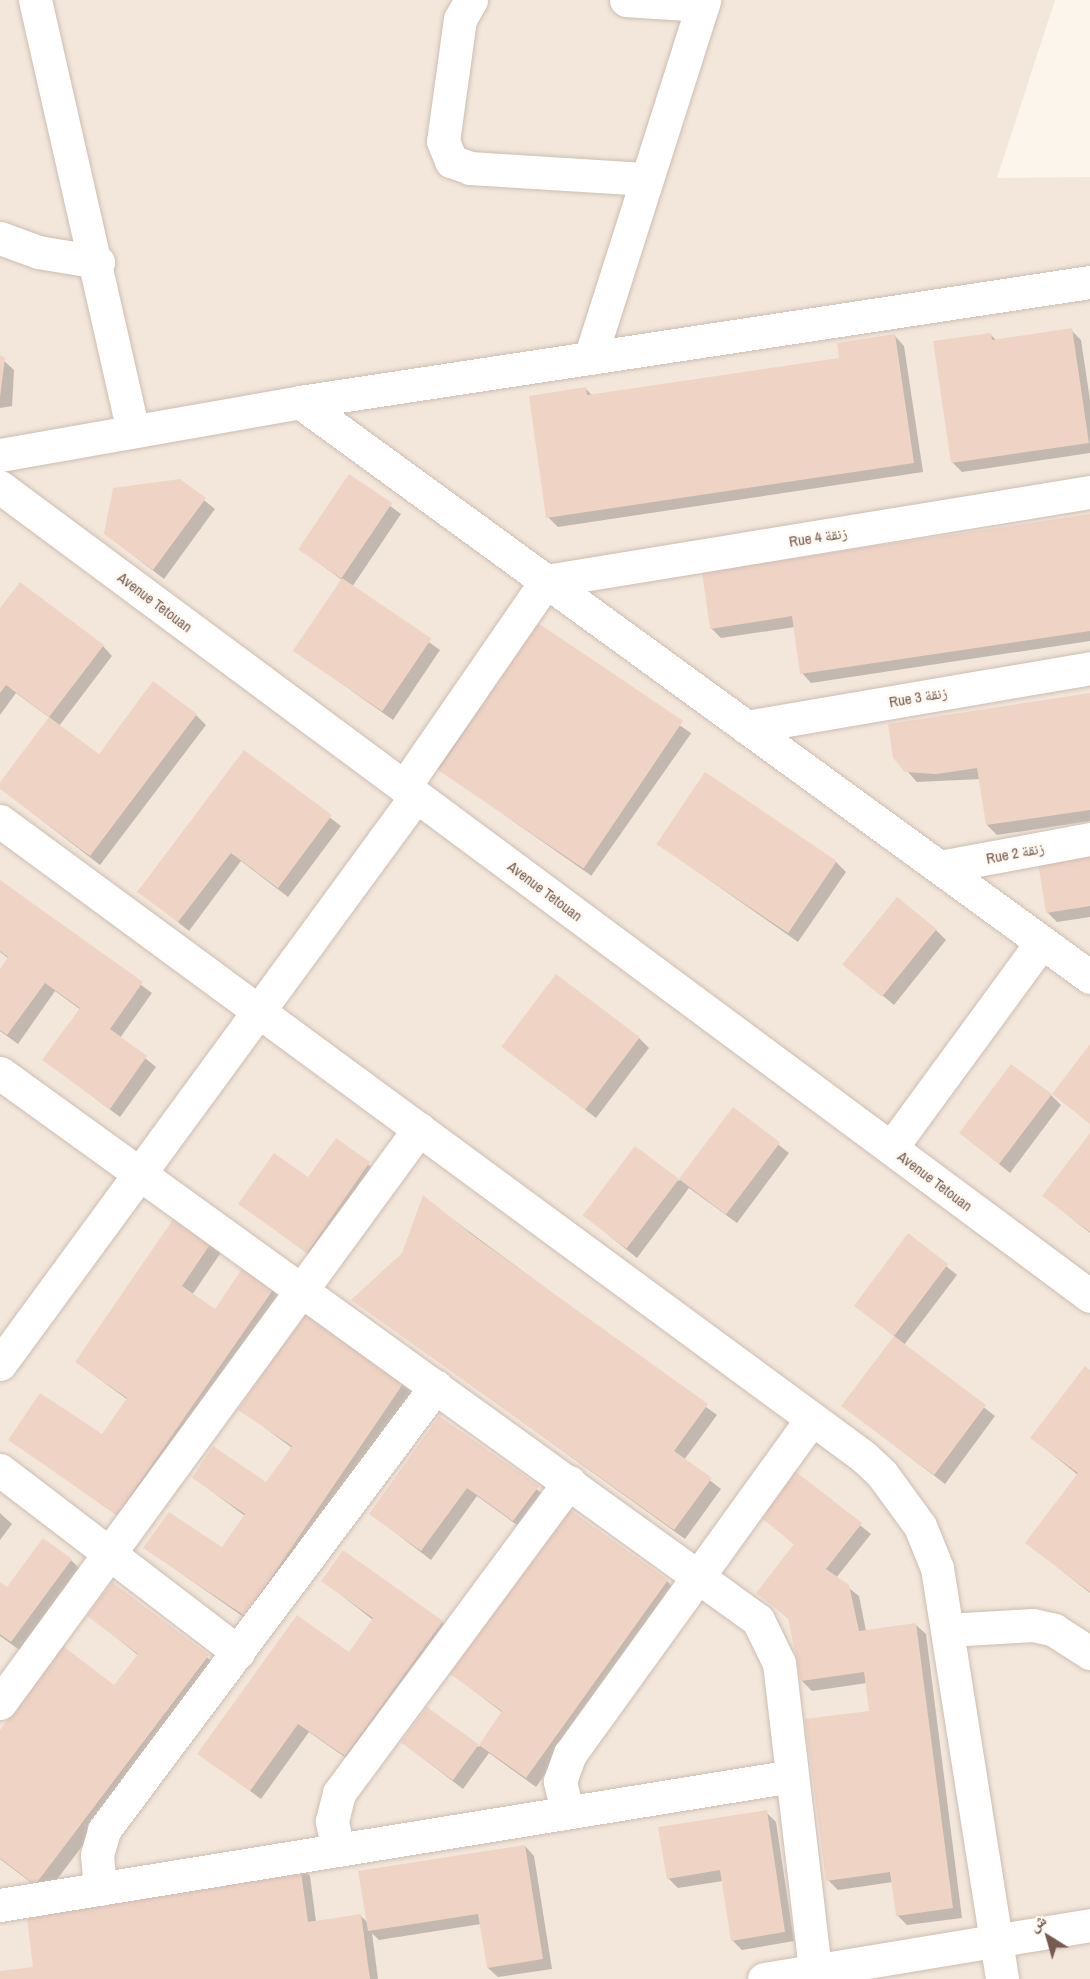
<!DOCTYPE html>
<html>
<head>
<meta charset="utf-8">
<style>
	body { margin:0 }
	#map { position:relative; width:1090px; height:1979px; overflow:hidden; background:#fcf5ec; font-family:"Archivo Narrow","Noto Naskh Arabic",sans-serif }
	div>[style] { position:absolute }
	.residential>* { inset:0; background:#f3e7db }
	.shadow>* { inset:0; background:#0003; transform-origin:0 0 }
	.building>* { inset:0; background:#efd4c6; transform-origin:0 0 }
	.roads { filter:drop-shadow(0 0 2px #cebdb2) drop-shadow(0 0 2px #cebdb2) }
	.minor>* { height:33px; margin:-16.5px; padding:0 16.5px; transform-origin:16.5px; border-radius:16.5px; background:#fff }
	span { translate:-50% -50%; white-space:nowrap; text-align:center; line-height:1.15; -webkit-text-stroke:5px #fef9f3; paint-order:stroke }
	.street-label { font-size:15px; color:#765c50 }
	.north { position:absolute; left:1018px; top:1907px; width:60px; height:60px; -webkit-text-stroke:4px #fef9f3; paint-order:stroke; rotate:323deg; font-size:16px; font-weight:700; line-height:24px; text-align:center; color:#765c50 }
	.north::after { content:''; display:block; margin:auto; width:21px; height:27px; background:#765c50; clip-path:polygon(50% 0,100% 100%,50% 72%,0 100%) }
</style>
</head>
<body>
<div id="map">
	<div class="residential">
		<i style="clip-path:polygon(0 0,1055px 0,997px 178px,1090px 177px,1090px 1979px,0 1979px)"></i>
	</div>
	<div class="shadow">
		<i style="clip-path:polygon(1071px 330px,1081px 340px,1090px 400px,1090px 453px,962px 472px,952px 462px,990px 334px,997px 341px)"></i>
		<i style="clip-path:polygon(895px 336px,904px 346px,923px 472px,558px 527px,548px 517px,586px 389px,593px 396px,841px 359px)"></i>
		<i style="clip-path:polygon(0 357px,14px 370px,12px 406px,0 408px)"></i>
		<i style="clip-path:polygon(350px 476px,401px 514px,352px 587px,440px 650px,393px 720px,294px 650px,342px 580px,300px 549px)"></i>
		<i style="clip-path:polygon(180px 481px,215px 509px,164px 579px,105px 534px)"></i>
		<i style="clip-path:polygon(1090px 515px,1090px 641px,811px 683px,802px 673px,795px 627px,721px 638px,711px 628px)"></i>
		<i style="clip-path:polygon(0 611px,103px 646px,112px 656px,59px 726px,99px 756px,196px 715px,206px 725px,100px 865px,0 788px,50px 718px,16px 693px,0 715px)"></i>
		<i style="left:538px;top:626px;width:187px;height:174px;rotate:35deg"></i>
		<i style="clip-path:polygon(1090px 695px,1090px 821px,997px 835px,987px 825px,981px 779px,917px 782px,907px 771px)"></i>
		<i style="clip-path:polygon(244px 752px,341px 826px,288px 897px,241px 861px,189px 931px,139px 891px)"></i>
		<i style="clip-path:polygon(658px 844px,836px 862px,846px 872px,798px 942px)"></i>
		<i style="clip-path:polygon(1090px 850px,1090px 917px,1057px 922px,1047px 912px)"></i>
		<i style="clip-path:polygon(0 882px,152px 993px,120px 1038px,156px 1067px,120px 1117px,44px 1060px,81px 1010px,55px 991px,18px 1044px,0 1031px,0 971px,9px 959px,0 952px)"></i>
		<i style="clip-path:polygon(936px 930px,946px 940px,894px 1005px,845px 965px)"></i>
		<i style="clip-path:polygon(639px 1038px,649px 1048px,596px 1118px,503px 1046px)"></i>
		<i style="clip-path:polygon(1051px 1095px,1061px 1105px,1010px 1173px,961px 1133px)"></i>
		<i style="clip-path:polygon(733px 1109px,789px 1153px,737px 1223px,689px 1188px,637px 1258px,585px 1216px,635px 1148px,679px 1181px)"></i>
		<i style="clip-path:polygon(1090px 1136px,1090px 1233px,1044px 1196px)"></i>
		<i style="clip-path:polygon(336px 1140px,379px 1173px,318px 1261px,240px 1204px,309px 1179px)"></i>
		<i style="clip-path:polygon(424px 1198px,717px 1415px,684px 1460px,721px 1489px,685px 1539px,353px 1300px,403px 1254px)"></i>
		<i style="clip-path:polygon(176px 1217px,222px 1251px,192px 1295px,215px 1311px,247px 1265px,285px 1294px,128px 1523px,10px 1440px,103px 1437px,128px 1400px,76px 1362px)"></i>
		<i style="clip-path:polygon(908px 1235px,957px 1275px,904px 1345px,995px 1416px,945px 1484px,843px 1406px,895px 1337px,856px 1306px)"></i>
		<i style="clip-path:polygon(307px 1312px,416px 1389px,255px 1625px,145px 1548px,222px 1549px,245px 1516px,194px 1478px,267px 1485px,292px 1448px,240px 1409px)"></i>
		<i style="clip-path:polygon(1090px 1372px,1090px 1593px,1027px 1543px,1078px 1475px,1032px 1438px)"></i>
		<i style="clip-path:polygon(439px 1418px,547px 1497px,524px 1530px,477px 1496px,431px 1560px,371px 1514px)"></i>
		<i style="clip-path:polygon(795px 1473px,871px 1534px,836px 1578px,859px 1596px,866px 1631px,916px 1625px,926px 1634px,962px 1918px,907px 1925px,897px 1915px,893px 1882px,838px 1890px,828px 1880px,871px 1712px,867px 1683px,812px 1691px,802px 1681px,790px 1620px,758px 1593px,795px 1545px,761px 1516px)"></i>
		<i style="clip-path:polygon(0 1513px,12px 1524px,0 1540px)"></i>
		<i style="clip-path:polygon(71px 1560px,81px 1570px,21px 1651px,0 1636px,0 1584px,7px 1589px)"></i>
		<i style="clip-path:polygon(323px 1581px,442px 1622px,451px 1632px,356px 1765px,309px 1732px,261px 1799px,199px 1754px,350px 1654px,373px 1620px)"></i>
		<i style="clip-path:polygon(667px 1581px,677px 1591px,536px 1787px,489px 1753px,463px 1789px,403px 1743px,427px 1709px,479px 1747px,503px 1713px,452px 1674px)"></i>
		<i style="clip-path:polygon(113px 1584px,218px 1666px,46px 1894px,0 1859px,0 1732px,115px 1687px,138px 1655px,89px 1616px)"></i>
		<i style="clip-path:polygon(766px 1812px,776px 1822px,794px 1941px,742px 1950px,732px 1940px,723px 1881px,678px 1888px,668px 1878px)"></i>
		<i style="clip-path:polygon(525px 1846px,534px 1856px,552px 1969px,498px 1977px,488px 1968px,481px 1924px,379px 1940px,372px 1933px,378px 1979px,0 1979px,0 1973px,35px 1968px,300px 1866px,310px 1876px,316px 1922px,361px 1916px,368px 1923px)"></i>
	</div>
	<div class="building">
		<i style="clip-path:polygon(1072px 328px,1089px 443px,951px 463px,933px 341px,991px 333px,992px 340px)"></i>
		<i style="clip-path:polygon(895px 334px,914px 463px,546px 518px,529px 396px,586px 387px,587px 395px,839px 358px,837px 343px)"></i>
		<i style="clip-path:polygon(0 355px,5px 358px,0 397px)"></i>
		<i style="left:349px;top:474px;width:52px;height:91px;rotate:34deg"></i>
		<i style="clip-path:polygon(180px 479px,206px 498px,153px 570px,104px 534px,113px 488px)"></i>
		<i style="clip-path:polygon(1090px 514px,1090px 631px,800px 674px,792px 616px,710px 629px,702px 572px)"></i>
		<i style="left:342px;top:578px;width:108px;height:88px;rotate:34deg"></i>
		<i style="clip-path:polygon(20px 582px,104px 645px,49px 717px,99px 754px,153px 681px,197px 714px,90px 856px,0 789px,0 782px,49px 717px,6px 685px,0 693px,0 608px)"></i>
		<i style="left:538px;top:623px;width:175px;height:178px;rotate:34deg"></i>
		<i style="clip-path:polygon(1090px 693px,1090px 810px,986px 825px,977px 768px,936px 774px,905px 772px,893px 758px,888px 724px)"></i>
		<i style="clip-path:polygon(244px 750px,332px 815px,278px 888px,231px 853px,178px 922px,137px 892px)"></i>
		<i style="left:705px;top:772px;width:159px;height:87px;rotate:34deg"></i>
		<i style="clip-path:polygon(1090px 849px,1090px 906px,1046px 913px,1037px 856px)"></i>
		<i style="clip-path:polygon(0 880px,143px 982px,110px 1029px,147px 1056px,110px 1109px,42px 1060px,80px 1008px,45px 983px,7px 1035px,0 1030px,0 969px,8px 957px,0 951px)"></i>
		<i style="left:897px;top:897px;width:51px;height:87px;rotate:39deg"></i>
		<i style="left:556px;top:974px;width:105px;height:91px;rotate:37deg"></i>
		<i style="clip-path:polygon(1090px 1044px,1090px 1124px,1052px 1094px,999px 1164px,959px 1133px,1011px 1064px,1052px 1094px)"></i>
		<i style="left:733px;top:1107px;width:59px;height:90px;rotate:37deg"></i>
		<i style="clip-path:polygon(1090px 1133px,1090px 1232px,1042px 1196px)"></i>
		<i style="clip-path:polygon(336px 1138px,370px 1162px,307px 1253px,238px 1204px,274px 1153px,308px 1177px)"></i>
		<i style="left:635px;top:1146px;width:55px;height:87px;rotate:37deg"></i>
		<i style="clip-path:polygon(423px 1195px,475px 1237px,708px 1404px,674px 1451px,712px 1478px,674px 1530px,351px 1300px,402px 1253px)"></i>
		<i style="clip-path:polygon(176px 1215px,213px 1240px,182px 1286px,215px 1309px,246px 1263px,277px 1284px,117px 1515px,8px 1440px,40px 1393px,102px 1434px,127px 1398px,75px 1362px)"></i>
		<i style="clip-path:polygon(908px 1233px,948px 1264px,894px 1336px,986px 1405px,934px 1475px,841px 1406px,894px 1336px,854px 1306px)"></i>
		<i style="clip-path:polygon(307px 1310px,407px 1378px,245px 1616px,143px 1548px,169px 1512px,222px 1547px,245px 1514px,192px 1478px,213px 1446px,266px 1482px,292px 1446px,238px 1410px)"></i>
		<i style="clip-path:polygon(1085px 1366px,1090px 1370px,1090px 1592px,1025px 1543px,1078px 1473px,1030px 1438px)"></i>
		<i style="clip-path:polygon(439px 1416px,539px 1486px,513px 1521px,467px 1488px,421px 1551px,369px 1514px)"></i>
		<i style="clip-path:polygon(795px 1471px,862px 1523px,826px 1569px,849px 1585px,859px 1631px,916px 1623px,953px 1908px,896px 1916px,890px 1872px,826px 1881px,805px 1719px,869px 1711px,864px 1672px,801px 1681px,788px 1618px,756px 1593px,794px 1544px,759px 1516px)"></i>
		<i style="clip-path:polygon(569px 1509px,668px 1580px,526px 1778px,479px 1745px,502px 1711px,450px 1674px)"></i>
		<i style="clip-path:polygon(43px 1538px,72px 1559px,11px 1642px,0 1634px,0 1582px,7px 1587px)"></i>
		<i style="clip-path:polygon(343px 1550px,443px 1621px,345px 1756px,298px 1724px,250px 1791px,197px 1754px,297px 1615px,349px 1652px,373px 1618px,321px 1581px)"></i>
		<i style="clip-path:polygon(112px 1582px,209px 1655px,35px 1885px,0 1858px,0 1730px,63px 1646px,114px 1685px,138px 1654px,87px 1616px)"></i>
		<i style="left:427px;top:1707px;width:64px;height:44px;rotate:36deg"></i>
		<i style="clip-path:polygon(767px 1810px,785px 1932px,731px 1941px,720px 1870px,667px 1879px,658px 1827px)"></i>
		<i style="clip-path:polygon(525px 1845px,543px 1959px,487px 1968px,478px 1914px,368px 1931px,358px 1871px)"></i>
		<i style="clip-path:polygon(300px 1865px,308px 1922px,361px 1914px,370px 1979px,0 1979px,0 1971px,33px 1967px,25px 1903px)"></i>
	</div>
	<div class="roads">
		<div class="minor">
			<i style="left:35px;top:0;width:442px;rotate:77.2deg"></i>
			<i style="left:471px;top:0;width:22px;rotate:120deg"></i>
			<i style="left:460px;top:19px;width:123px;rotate:97.9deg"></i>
			<i style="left:443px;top:141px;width:22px;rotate:68deg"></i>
			<i style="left:451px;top:161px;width:20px;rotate:20deg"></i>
			<i style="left:470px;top:168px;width:177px;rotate:3.6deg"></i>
			<i style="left:626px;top:0;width:76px;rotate:3.8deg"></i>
			<i style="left:0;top:238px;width:40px;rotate:20.2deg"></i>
			<i style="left:38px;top:252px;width:61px;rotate:9.5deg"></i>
			<i style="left:590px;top:358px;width:376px;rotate:-72.3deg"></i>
			<i style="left:300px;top:402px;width:977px;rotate:36.05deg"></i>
			<i style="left:0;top:455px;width:305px;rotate:-10deg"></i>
			<i style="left:300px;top:402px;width:799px;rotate:-8.64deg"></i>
			<i style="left:0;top:487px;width:1357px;rotate:36.58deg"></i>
			<i style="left:746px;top:727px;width:349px;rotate:-9.7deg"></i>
			<i style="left:404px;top:787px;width:250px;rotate:-55.4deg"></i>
			<i style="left:546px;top:581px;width:551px;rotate:-9.29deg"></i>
			<i style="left:0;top:821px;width:1071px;rotate:36.35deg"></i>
			<i style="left:863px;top:1456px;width:26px;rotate:43deg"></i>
			<i style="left:882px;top:1474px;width:64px;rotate:53.8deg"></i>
			<i style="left:920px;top:1526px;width:45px;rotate:68deg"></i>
			<i style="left:937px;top:1568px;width:416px;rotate:81deg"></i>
			<i style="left:940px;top:867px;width:153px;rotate:-10.6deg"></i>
			<i style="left:0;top:1073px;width:935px;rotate:35.82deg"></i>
			<i style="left:758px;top:1620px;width:48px;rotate:64deg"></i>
			<i style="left:779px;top:1663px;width:310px;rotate:83.3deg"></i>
			<i style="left:891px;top:1148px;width:255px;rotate:-53.8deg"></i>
			<i style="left:0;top:1364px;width:704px;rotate:-53.78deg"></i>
			<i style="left:0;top:1470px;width:300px;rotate:37.4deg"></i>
			<i style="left:947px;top:1630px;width:86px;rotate:-3.3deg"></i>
			<i style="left:1033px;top:1625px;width:22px;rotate:13deg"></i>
			<i style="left:1054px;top:1630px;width:43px;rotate:32.6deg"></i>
			<i style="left:0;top:1703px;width:711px;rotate:-53.87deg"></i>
			<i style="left:567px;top:1812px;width:32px;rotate:-103deg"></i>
			<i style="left:560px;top:1781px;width:29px;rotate:-70deg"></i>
			<i style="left:570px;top:1754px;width:413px;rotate:-54.2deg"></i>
			<i style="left:338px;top:1850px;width:30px;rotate:-102deg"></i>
			<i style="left:332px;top:1821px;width:29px;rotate:-76deg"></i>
			<i style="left:339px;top:1793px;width:387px;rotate:-53.5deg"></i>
			<i style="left:100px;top:1889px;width:34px;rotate:-95deg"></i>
			<i style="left:97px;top:1855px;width:26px;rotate:-74deg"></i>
			<i style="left:104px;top:1830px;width:554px;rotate:-53.21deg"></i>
			<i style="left:0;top:1905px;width:802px;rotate:-9.25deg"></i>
			<i style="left:764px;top:1979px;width:330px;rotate:-9.4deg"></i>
		</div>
	</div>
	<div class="street-label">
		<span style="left:818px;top:537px;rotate:-9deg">Rue 4 زنقة</span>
		<span style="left:155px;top:602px;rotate:37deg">Avenue Tetouan</span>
		<span style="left:918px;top:697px;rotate:-10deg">Rue 3 زنقة</span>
		<span style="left:1015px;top:853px;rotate:-11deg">Rue 2 زنقة</span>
		<span style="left:545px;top:891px;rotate:37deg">Avenue Tetouan</span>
		<span style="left:935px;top:1181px;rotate:37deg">Avenue Tetouan</span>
	</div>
	<div class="north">ش</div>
</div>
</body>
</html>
